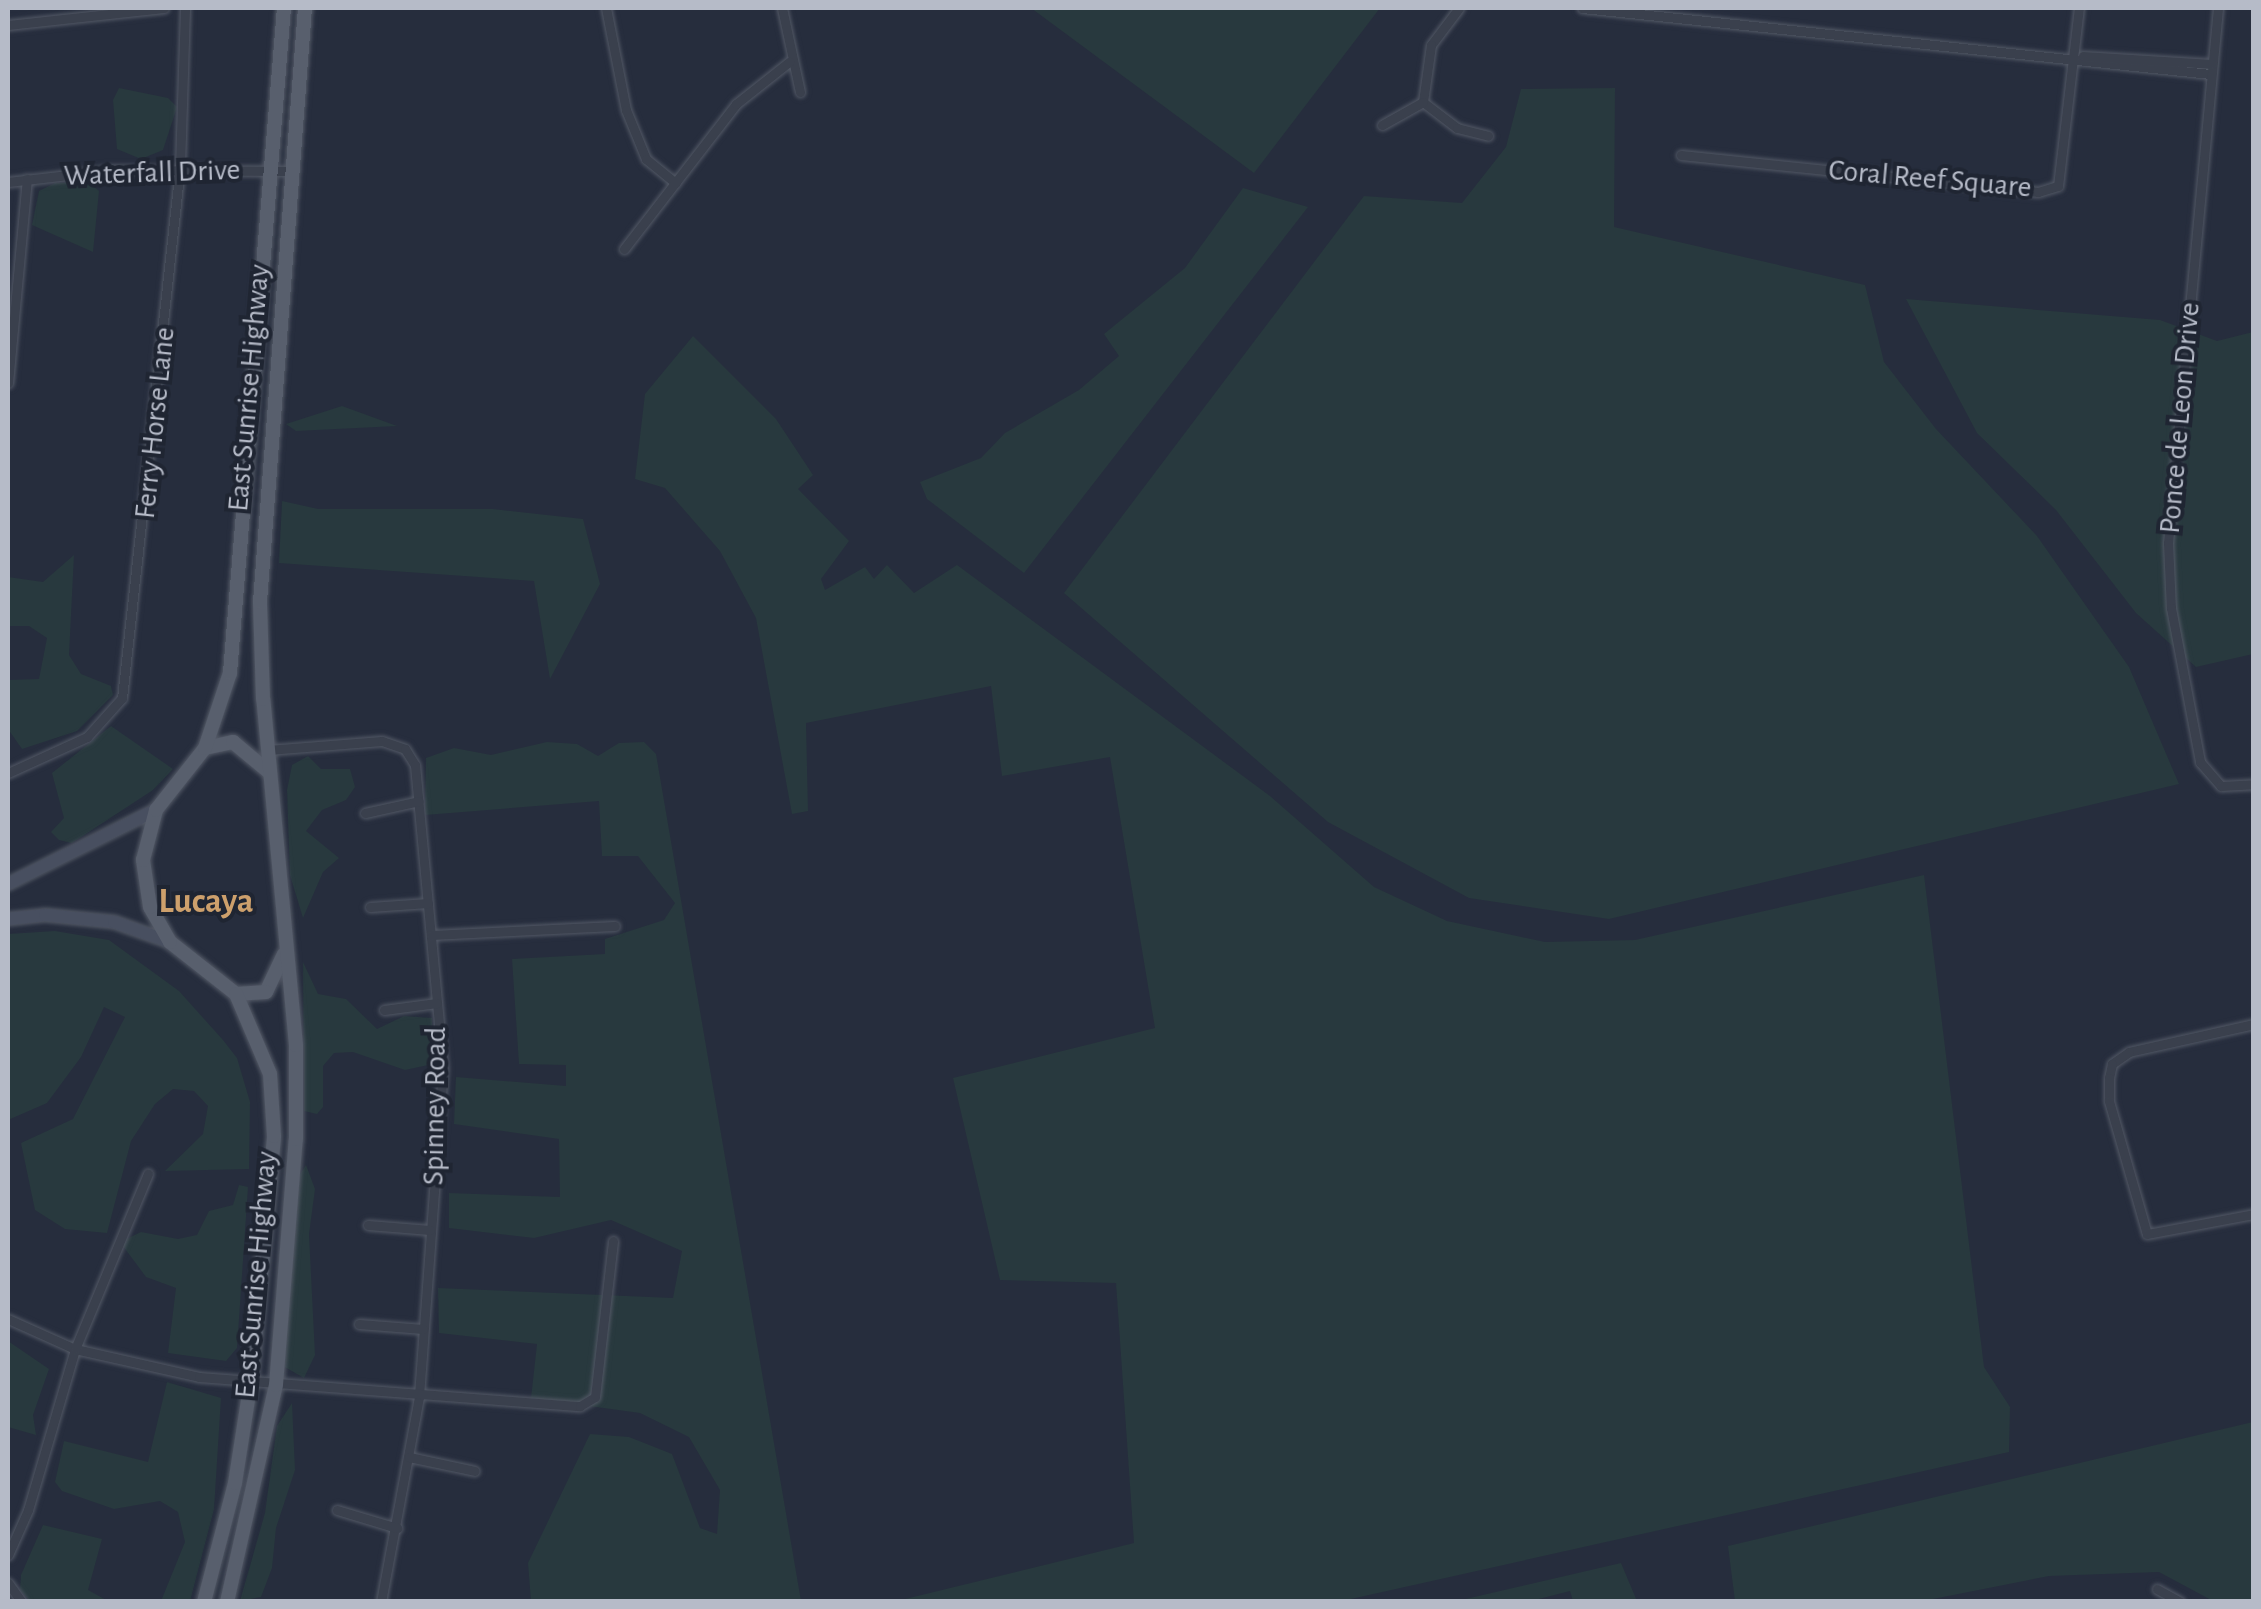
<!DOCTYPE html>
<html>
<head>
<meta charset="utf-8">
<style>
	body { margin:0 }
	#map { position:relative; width:2261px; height:1609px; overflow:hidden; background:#262d3d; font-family:"Alegreya Sans",sans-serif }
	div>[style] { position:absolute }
	.green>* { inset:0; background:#28393e }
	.roads { filter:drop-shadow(0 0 2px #525865) drop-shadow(0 0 2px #525865) }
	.street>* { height:9px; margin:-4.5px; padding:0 4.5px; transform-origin:4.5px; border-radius:4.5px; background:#3a404d }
	.secondary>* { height:12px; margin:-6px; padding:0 6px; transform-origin:6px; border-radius:6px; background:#484f60 }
	.primary>* { height:14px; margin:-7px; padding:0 7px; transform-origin:7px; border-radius:7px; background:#585f6d }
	span { translate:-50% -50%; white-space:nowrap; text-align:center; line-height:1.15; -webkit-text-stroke:8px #1f2532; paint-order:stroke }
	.street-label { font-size:30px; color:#b6bbc8 }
	.quarter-label { font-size:35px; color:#cda06c; font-weight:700 }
	.frame { position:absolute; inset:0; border:10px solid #b6bbc8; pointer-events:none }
</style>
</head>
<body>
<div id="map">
	<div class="green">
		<i style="clip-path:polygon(1031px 8px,1380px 8px,1254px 173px)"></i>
		<i style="clip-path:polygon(119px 88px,168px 98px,177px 107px,163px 150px,141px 159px,117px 149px,113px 100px)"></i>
		<i style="clip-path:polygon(1615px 88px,1614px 227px,1865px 285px,1884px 362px,1936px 429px,2037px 536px,2129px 667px,2179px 784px,1609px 919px,1469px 898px,1328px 822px,1064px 593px,1364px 196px,1462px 203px,1506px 147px,1521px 89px)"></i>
		<i style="clip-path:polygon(89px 182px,99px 191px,93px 252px,32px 225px,39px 191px,55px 183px)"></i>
		<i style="clip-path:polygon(1243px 188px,1308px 207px,1024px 573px,927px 499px,920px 482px,981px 458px,1005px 433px,1079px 390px,1119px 356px,1104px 334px,1185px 268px)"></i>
		<i style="clip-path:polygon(1906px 299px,2160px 320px,2217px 341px,2253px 332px,2253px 654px,2196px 667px,2136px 613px,2056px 510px,1977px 433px)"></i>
		<i style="clip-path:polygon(693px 336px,776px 419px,813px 475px,798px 489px,849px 541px,821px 579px,825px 590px,865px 567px,874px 579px,887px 565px,914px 593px,957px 565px,1270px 796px,1374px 887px,1447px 921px,1545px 942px,1635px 940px,1924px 875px,1984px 1367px,2010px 1407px,2009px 1452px,1342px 1601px,897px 1601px,1134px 1543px,1116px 1283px,1000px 1280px,953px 1078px,1155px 1028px,1110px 757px,1002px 776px,991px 686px,806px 723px,808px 811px,792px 814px,756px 618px,720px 551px,665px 488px,635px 479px,645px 394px)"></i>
		<i style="clip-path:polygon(342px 406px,397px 426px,296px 431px,286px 424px)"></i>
		<i style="clip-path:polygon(282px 501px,318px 509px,493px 509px,583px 519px,600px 584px,550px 679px,534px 581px,279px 563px)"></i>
		<i style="clip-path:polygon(74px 555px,69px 655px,81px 674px,111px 686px,113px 695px,77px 731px,22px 749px,8px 729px,8px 680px,39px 679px,47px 638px,29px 626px,8px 626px,8px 577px,43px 582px)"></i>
		<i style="clip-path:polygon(111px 726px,173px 769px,153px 790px,72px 843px,59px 840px,51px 832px,64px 818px,52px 773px)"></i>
		<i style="clip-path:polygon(547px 742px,577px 744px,598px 756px,619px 743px,644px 742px,656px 754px,801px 1601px,531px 1601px,528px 1563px,590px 1434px,629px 1437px,672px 1454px,700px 1528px,717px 1534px,720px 1490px,689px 1437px,640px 1413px,531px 1398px,537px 1344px,439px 1333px,438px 1288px,673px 1298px,682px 1251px,611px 1220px,534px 1238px,449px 1228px,449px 1193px,560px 1197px,559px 1139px,454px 1124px,456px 1077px,566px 1086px,566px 1065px,519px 1064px,512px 959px,605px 954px,605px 939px,664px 920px,675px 903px,638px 856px,602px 856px,599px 801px,425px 815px,426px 758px,454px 748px,491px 755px)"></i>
		<i style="clip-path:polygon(308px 756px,321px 769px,350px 769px,355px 787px,346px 800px,322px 810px,306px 831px,339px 858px,323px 872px,303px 918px,290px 875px,287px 790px,292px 765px)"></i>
		<i style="clip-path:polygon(55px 931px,109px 940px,179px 991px,223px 1040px,237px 1058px,250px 1102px,249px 1169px,165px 1171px,203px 1134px,208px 1106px,194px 1091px,173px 1089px,155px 1104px,131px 1141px,107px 1233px,65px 1229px,35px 1210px,21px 1143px,73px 1119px,125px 1017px,104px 1007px,81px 1057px,47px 1103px,8px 1120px,8px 934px)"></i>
		<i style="clip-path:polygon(303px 962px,318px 994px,346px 999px,377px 1029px,404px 1016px,432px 1018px,433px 1064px,405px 1070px,353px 1052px,334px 1053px,323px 1066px,323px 1107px,317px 1114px,304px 1111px)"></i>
		<i style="clip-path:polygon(306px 1165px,315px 1189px,309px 1234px,315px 1355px,304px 1378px,283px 1366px,299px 1176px)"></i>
		<i style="clip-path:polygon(239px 1185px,248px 1187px,237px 1348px,226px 1361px,168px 1353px,176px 1288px,146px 1277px,120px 1242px,141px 1232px,178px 1239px,197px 1235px,209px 1211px,233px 1205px)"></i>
		<i style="clip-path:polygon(8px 1341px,49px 1369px,33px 1415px,36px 1435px,8px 1427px)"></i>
		<i style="clip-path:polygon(167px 1382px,221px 1398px,214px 1509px,190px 1601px,161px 1601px,185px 1542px,178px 1512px,160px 1501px,114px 1509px,62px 1491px,55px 1482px,64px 1441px,148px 1462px)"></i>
		<i style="clip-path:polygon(292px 1403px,295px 1470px,276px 1528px,272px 1568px,261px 1597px,240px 1601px,265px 1513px,277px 1426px)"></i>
		<i style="clip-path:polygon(2253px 1422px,2253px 1601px,2213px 1601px,2159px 1572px,2049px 1576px,1923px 1601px,1735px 1601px,1728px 1546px)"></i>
		<i style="clip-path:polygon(43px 1525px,102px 1539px,88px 1590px,108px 1601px,30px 1601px,20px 1590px,21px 1575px)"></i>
		<i style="clip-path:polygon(1621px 1563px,1637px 1601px,1573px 1601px,1570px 1591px,1531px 1601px,1457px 1601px)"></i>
	</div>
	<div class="roads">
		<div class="street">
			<i style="left:606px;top:8px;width:104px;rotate:78.9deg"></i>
			<i style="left:626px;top:110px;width:53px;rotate:67.8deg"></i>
			<i style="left:646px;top:159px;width:38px;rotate:39deg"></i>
			<i style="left:782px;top:8px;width:86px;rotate:77.9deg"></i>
			<i style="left:1459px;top:8px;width:46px;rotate:127.1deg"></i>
			<i style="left:1431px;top:45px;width:58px;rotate:98deg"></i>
			<i style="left:1423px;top:102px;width:43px;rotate:37.4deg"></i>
			<i style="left:1457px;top:128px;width:32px;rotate:14deg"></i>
			<i style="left:1582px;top:8px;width:631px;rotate:6deg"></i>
			<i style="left:2218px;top:8px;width:537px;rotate:95.34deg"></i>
			<i style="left:2168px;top:543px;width:65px;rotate:87.4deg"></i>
			<i style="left:2171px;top:608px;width:157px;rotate:79.3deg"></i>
			<i style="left:2200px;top:762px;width:32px;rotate:49deg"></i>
			<i style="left:2221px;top:786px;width:33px;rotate:-3deg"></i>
			<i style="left:8px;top:25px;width:157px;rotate:-6.2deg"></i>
			<i style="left:2083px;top:56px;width:129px;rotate:3.5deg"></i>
			<i style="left:1382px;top:125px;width:47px;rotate:-29.3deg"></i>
			<i style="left:1681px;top:155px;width:359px;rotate:5.9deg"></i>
			<i style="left:2038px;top:192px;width:21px;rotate:-17deg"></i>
			<i style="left:2058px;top:186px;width:179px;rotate:-83.3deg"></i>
			<i style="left:8px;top:182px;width:104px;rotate:-6.6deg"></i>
			<i style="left:111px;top:170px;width:183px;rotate:0.3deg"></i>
			<i style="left:624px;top:249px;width:183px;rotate:-52.3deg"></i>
			<i style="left:736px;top:104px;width:68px;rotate:-38.4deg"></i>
			<i style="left:8px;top:383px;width:205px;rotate:-84.7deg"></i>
			<i style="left:268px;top:750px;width:114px;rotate:-4.5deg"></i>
			<i style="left:382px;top:741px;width:24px;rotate:19deg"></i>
			<i style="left:405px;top:749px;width:19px;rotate:58deg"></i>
			<i style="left:415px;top:765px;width:305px;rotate:84.7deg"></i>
			<i style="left:443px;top:1069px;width:329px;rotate:94.2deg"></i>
			<i style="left:419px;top:1397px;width:208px;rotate:100.5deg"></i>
			<i style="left:8px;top:773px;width:87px;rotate:-24.5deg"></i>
			<i style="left:87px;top:737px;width:52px;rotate:-48.1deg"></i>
			<i style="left:122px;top:698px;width:534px;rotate:-83.77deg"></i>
			<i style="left:180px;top:167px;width:159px;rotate:-88.2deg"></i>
			<i style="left:365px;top:813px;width:55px;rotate:-12.5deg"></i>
			<i style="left:370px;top:907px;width:58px;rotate:-3.9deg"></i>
			<i style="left:431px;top:935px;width:184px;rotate:-2.8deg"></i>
			<i style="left:384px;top:1010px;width:53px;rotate:-7.5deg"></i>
			<i style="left:2254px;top:1024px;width:128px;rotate:167.4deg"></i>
			<i style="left:2129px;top:1052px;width:21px;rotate:145deg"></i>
			<i style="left:2112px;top:1064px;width:14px;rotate:102deg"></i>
			<i style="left:2109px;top:1078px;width:23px;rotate:90deg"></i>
			<i style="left:2109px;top:1101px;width:138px;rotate:74.1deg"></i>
			<i style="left:2147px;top:1234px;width:109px;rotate:-10.6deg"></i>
			<i style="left:368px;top:1225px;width:62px;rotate:4.6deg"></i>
			<i style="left:8px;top:1319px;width:73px;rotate:24.1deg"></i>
			<i style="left:75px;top:1349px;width:127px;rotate:12.7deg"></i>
			<i style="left:199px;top:1377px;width:382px;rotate:4.4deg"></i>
			<i style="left:580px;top:1406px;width:17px;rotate:-31deg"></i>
			<i style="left:595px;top:1397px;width:157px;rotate:-83.4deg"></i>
			<i style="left:359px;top:1324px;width:64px;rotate:4.5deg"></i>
			<i style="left:409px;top:1457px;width:67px;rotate:12deg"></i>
			<i style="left:337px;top:1510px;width:63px;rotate:16.7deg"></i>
			<i style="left:8px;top:1555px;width:49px;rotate:-66deg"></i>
			<i style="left:28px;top:1510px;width:168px;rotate:-73.7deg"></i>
			<i style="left:75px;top:1349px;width:190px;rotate:-67.4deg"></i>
			<i style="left:8px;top:1583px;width:24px;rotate:54deg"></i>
			<i style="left:2157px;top:1589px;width:26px;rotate:29deg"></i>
		</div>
		<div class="secondary">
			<i style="left:8px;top:884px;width:165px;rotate:-26.6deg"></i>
			<i style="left:8px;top:919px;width:37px;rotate:-6deg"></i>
			<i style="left:45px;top:915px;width:69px;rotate:5.8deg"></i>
			<i style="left:114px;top:922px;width:59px;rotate:19.7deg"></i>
		</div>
		<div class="primary">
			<i style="left:205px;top:748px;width:29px;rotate:-12deg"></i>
			<i style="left:233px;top:742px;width:47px;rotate:39.8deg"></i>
			<i style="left:284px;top:954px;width:42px;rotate:115.3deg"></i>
			<i style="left:266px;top:992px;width:30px;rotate:176deg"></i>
			<i style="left:236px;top:994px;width:84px;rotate:-141.8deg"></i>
			<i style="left:170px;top:942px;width:40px;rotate:-119.7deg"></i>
			<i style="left:150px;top:907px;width:48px;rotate:-98.5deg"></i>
			<i style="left:143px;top:860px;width:52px;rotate:-75.4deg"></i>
			<i style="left:156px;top:810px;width:79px;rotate:-51.7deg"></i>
			<i style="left:205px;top:748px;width:79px;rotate:-71.6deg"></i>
			<i style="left:230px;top:673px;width:667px;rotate:-85.36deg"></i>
			<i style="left:204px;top:1602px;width:123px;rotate:-75.4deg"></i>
			<i style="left:235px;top:1483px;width:103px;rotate:-81.1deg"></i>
			<i style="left:251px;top:1381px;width:246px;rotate:-84.6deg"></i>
			<i style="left:274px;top:1136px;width:62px;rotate:-93.7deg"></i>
			<i style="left:270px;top:1074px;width:87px;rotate:-113deg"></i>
			<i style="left:227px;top:1602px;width:222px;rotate:-77.3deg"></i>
			<i style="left:276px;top:1385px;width:247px;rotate:-85.4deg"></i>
			<i style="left:296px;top:1139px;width:94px;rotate:-90deg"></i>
			<i style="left:296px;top:1045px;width:348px;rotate:-95.4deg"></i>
			<i style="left:263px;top:699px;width:97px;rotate:-91.8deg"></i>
			<i style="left:260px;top:602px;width:596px;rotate:-85.67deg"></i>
		</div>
	</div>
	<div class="street-label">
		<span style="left:152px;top:173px;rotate:-2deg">Waterfall Drive</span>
		<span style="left:1930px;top:179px;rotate:5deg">Coral Reef Square</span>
		<span style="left:249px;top:388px;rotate:-85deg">East Sunrise Highway</span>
		<span style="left:2180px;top:418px;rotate:-85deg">Ponce de Leon Drive</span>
		<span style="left:155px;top:423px;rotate:-84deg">Ferry Horse Lane</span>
		<span style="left:435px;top:1106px;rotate:-89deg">Spinney Road</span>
		<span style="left:256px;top:1275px;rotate:-85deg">East Sunrise Highway</span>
	</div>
	<div class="quarter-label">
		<span style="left:206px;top:902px">Lucaya</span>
	</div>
	<div class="frame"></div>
</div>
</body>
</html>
